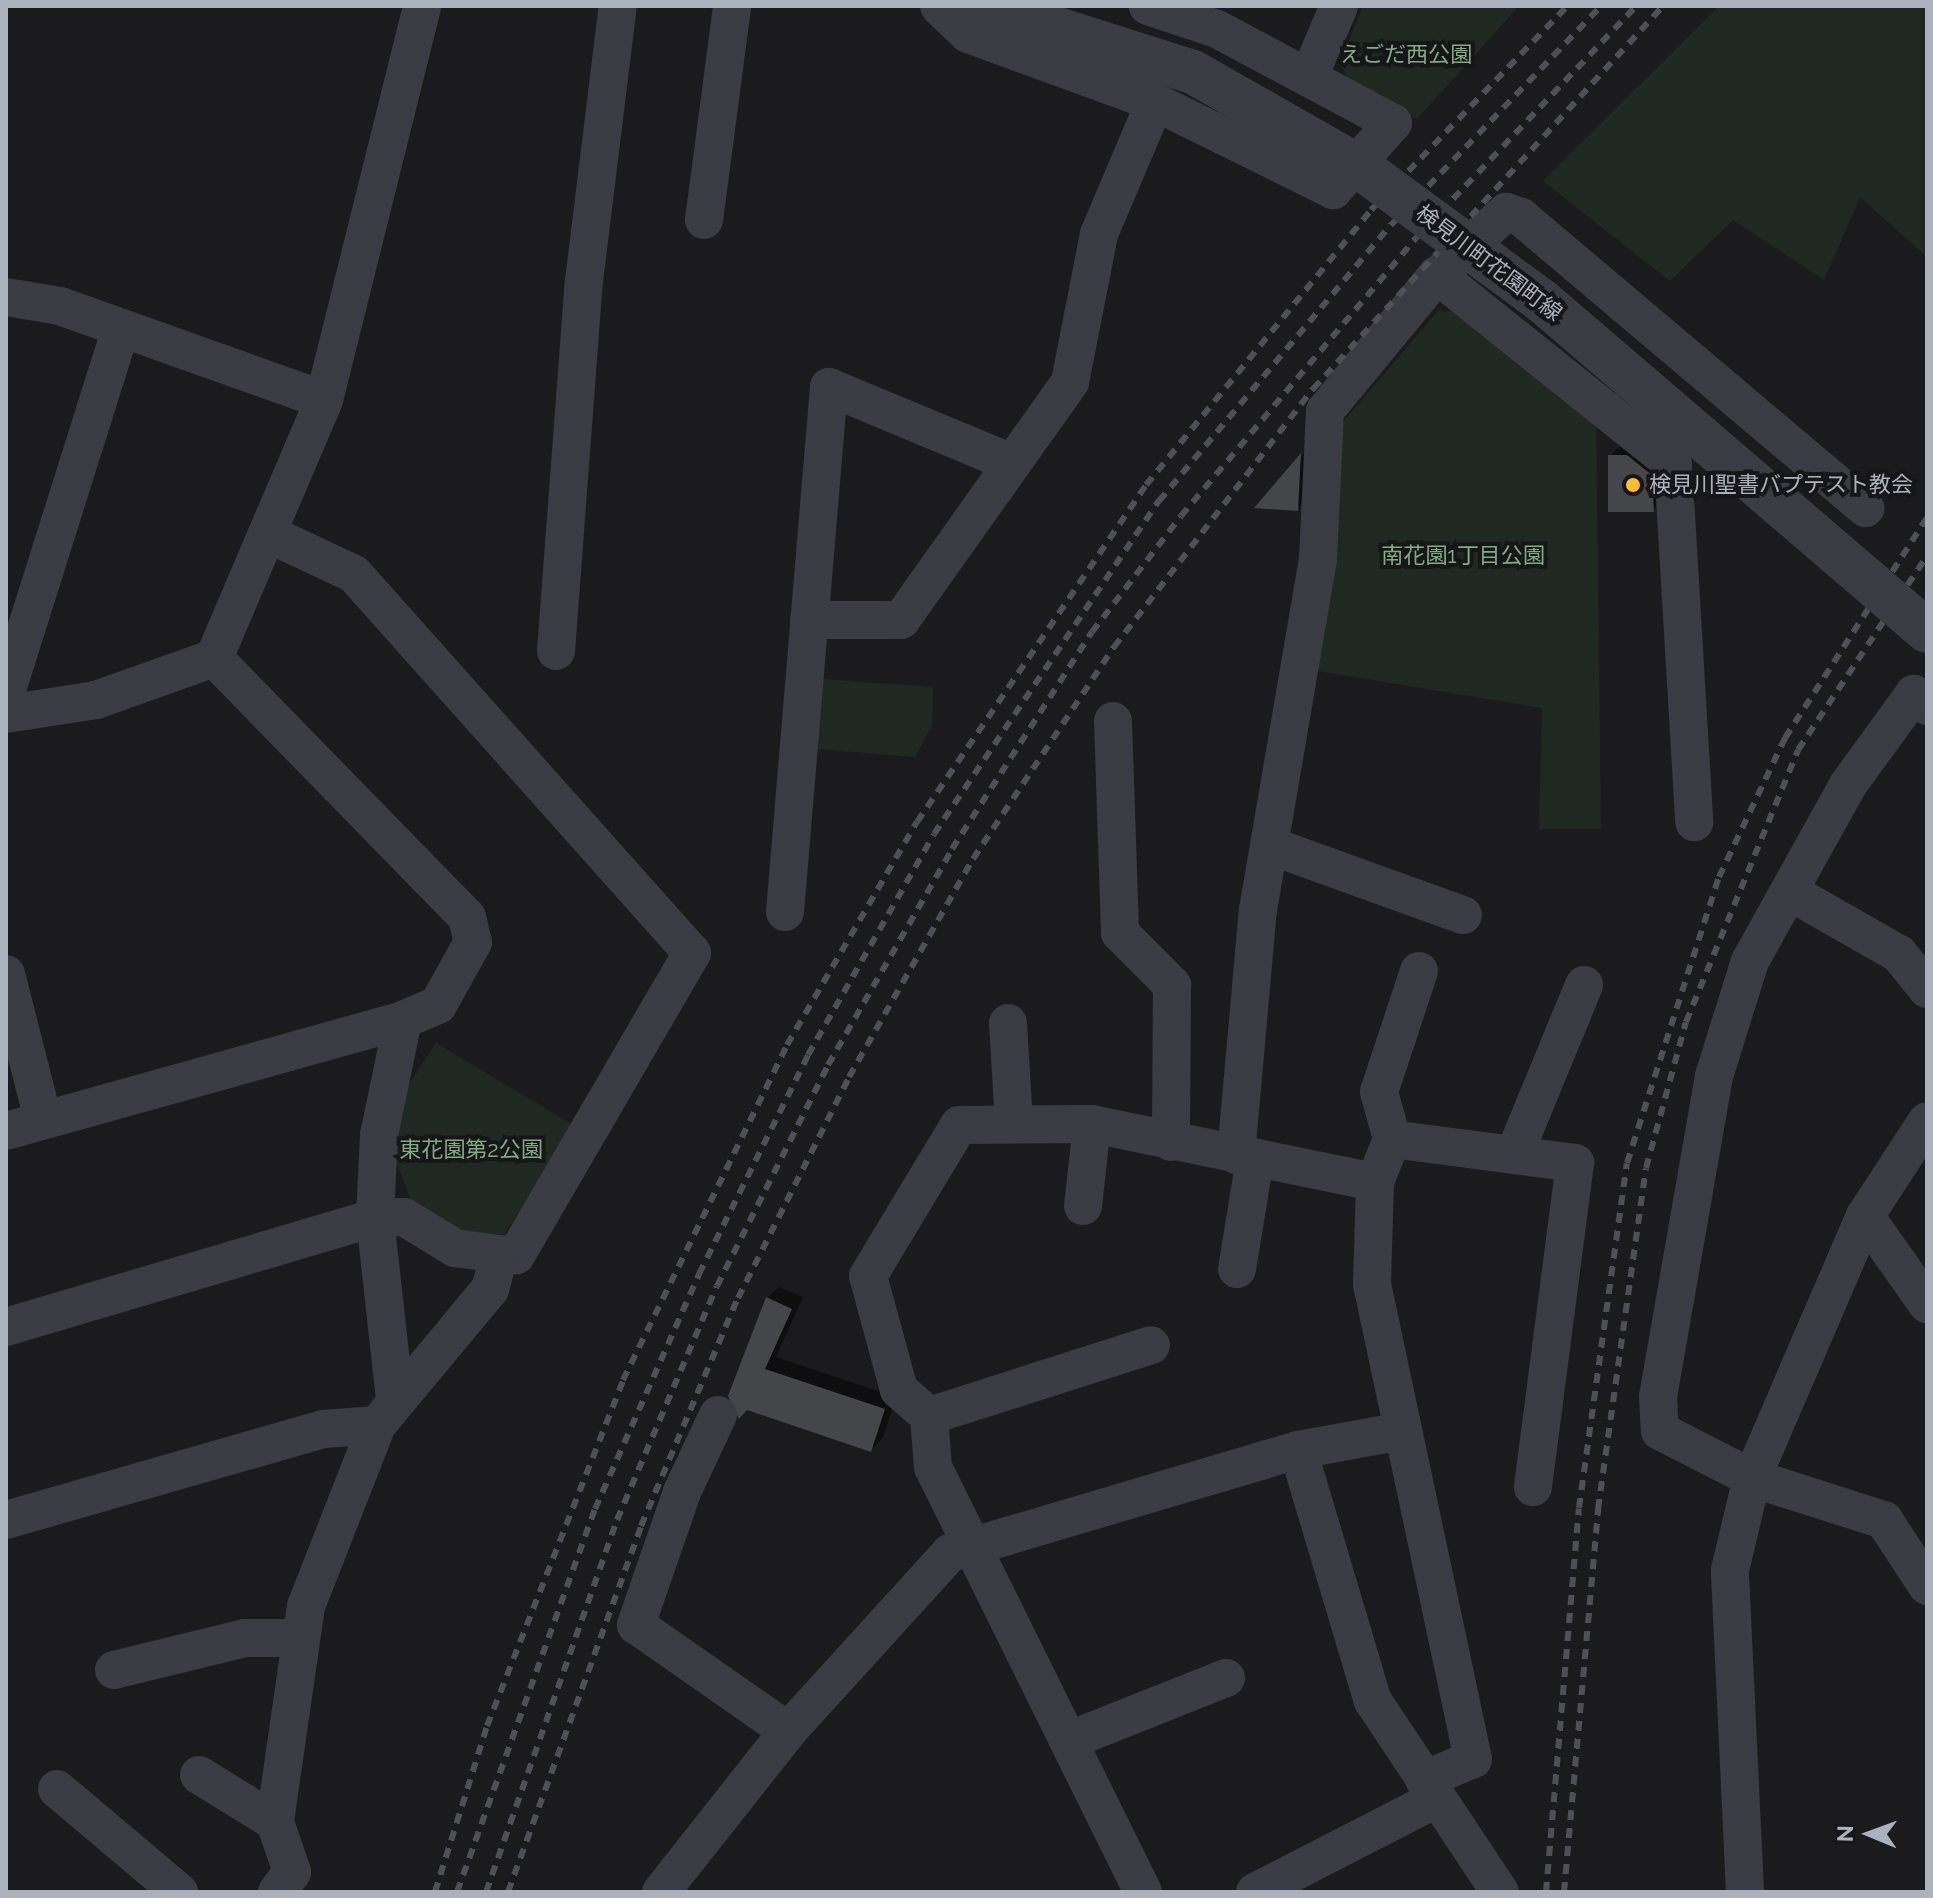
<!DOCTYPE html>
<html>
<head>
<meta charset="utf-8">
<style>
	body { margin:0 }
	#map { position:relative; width:1933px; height:1898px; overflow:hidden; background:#1b1b1d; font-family:Raleway,"Noto Sans JP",sans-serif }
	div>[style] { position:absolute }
	.green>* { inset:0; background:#202921 }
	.shadow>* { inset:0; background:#0007 }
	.building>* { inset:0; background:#45464a }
	.minor>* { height:38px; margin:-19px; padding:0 19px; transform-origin:19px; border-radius:19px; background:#3b3c43 }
	.rail>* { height:6px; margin-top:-3px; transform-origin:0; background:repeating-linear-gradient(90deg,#4e5058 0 10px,transparent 0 18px) }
	.tertiary-bridge>* { height:44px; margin:-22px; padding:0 22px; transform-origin:22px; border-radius:22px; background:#3b3c43 }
	.dots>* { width:22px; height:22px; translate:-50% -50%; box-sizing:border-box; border:4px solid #161518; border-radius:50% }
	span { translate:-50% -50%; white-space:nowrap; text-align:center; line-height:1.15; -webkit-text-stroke:8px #161518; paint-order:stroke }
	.park-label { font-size:22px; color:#82aa85 }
	.street-label { font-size:22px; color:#acb1be }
	.poi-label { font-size:22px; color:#acb1be }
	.left { translate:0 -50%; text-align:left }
	.frame { position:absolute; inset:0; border:8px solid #acb1be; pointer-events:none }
	.north { position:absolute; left:1829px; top:1794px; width:80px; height:80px; -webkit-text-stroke:6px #161518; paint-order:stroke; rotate:271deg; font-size:22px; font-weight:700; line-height:32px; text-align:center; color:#acb1be }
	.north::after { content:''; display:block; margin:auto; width:28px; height:36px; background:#acb1be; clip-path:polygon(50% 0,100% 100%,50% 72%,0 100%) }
</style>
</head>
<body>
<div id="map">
	<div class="green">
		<i style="clip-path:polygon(1363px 6px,1519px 6px,1417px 119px,1347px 79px,1340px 62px)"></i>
		<i style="clip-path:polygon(1719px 6px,1927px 6px,1927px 257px,1860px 197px,1824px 280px,1733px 220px,1670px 281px,1543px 181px)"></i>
		<i style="clip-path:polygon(1438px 311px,1469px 312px,1596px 417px,1601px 829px,1539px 829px,1542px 708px,1312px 670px,1337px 429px)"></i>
		<i style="clip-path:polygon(823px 679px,933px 687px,932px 726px,915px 757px,817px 749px)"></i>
		<i style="clip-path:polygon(436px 1043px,573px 1125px,505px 1234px,460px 1238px,415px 1212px,391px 1147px,398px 1101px)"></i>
	</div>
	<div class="shadow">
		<i style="clip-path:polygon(1622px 444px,1663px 463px,1665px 498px,1653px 510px,1610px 456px)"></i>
		<i style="clip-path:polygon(1312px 445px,1309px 497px,1297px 509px,1258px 506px)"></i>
		<i style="clip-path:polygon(779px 1287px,803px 1297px,776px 1357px,896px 1397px,883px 1438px,871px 1450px,747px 1408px,767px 1298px)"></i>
	</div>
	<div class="building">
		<i style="clip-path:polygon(1301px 453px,1298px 511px,1254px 508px)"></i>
		<i style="clip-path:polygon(1608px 455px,1627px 455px,1652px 475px,1654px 512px,1608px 512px)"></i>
		<i style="clip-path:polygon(766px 1297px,792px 1309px,765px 1369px,885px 1409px,871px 1452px,747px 1410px,739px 1419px,728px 1396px)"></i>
	</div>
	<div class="minor">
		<i style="left:939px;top:6px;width:40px;rotate:44deg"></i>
		<i style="left:968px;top:34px;width:199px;rotate:20deg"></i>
		<i style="left:1155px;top:102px;width:199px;rotate:26.3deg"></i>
		<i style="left:1333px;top:190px;width:90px;rotate:-48.2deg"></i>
		<i style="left:1393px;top:123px;width:200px;rotate:-151.9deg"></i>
		<i style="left:1217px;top:29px;width:73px;rotate:-161.6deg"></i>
		<i style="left:1310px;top:74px;width:74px;rotate:-66.9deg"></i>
		<i style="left:704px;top:220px;width:216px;rotate:-82.5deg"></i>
		<i style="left:1448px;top:265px;width:79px;rotate:-42.4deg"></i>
		<i style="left:1506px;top:212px;width:16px;rotate:18deg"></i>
		<i style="left:1521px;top:217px;width:451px;rotate:40.2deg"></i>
		<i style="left:6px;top:297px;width:55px;rotate:9.5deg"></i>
		<i style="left:60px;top:306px;width:280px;rotate:19.6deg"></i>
		<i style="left:269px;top:534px;width:94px;rotate:25.2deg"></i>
		<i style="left:354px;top:574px;width:508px;rotate:48.27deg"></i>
		<i style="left:692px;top:953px;width:350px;rotate:120.2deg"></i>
		<i style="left:516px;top:1255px;width:17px;rotate:-177deg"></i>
		<i style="left:499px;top:1254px;width:36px;rotate:104deg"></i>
		<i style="left:490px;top:1289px;width:177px;rotate:129.7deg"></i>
		<i style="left:377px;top:1425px;width:194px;rotate:111.4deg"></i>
		<i style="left:306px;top:1606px;width:218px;rotate:98.2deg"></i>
		<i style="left:275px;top:1822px;width:53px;rotate:71.2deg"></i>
		<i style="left:292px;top:1872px;width:25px;rotate:127deg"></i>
		<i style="left:809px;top:620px;width:92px"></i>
		<i style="left:901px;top:620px;width:292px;rotate:-54.6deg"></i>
		<i style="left:1070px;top:382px;width:151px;rotate:-78.9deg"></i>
		<i style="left:1099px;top:234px;width:143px;rotate:-67deg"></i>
		<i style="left:556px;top:651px;width:371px;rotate:-85.7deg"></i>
		<i style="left:584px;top:281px;width:277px;rotate:-83deg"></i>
		<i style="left:214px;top:658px;width:362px;rotate:45.7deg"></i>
		<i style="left:467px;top:917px;width:26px;rotate:77deg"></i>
		<i style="left:473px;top:942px;width:72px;rotate:119.1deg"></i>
		<i style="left:438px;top:1005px;width:38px;rotate:157deg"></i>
		<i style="left:403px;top:1020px;width:117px;rotate:101.8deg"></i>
		<i style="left:379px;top:1135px;width:83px;rotate:92.8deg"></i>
		<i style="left:375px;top:1218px;width:182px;rotate:83.7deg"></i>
		<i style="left:6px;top:693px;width:383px;rotate:-72.5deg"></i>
		<i style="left:1927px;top:706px;width:18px;rotate:-137deg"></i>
		<i style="left:1914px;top:694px;width:112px;rotate:126deg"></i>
		<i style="left:1848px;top:785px;width:201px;rotate:119.1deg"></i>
		<i style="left:1750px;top:961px;width:121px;rotate:107.4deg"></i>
		<i style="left:1714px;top:1076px;width:325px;rotate:99.9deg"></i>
		<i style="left:1658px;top:1396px;width:35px;rotate:87deg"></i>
		<i style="left:1660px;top:1431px;width:103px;rotate:27.1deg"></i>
		<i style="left:1752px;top:1478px;width:139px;rotate:17.7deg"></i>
		<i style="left:1884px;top:1520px;width:79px;rotate:56.9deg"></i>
		<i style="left:6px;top:714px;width:91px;rotate:-8.8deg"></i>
		<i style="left:96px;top:700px;width:125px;rotate:-19.6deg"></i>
		<i style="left:214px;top:658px;width:280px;rotate:-66.9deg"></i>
		<i style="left:324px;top:400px;width:406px;rotate:-76deg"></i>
		<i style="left:1113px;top:721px;width:212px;rotate:88.1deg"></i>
		<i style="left:1120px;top:933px;width:74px;rotate:45deg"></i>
		<i style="left:1172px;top:985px;width:157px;rotate:90.4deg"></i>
		<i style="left:1271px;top:846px;width:204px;rotate:19.8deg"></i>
		<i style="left:1792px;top:893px;width:123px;rotate:29.7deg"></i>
		<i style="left:1899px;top:954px;width:45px;rotate:51.3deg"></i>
		<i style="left:785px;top:912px;width:527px;rotate:-85.21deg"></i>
		<i style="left:829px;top:387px;width:198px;rotate:22.6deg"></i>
		<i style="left:1419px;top:971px;width:127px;rotate:108.3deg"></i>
		<i style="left:1379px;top:1092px;width:49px;rotate:74.5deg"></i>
		<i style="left:1392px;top:1139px;width:46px;rotate:111.6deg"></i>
		<i style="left:1375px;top:1182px;width:102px;rotate:91.7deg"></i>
		<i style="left:1372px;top:1284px;width:486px;rotate:78deg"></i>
		<i style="left:1473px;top:1759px;width:53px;rotate:156.8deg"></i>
		<i style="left:6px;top:974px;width:150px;rotate:75.7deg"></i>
		<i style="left:1008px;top:1023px;width:101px;rotate:86.6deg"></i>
		<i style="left:6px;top:1131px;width:412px;rotate:-15.6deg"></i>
		<i style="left:1392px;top:1139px;width:185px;rotate:7.5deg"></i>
		<i style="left:1575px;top:1163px;width:327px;rotate:97.4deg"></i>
		<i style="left:1236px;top:1155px;width:246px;rotate:-84.9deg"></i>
		<i style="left:1258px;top:910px;width:356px;rotate:-80.3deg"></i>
		<i style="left:1318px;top:559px;width:148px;rotate:-87.3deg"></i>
		<i style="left:1325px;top:411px;width:176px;rotate:-50.5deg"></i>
		<i style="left:1437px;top:275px;width:302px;rotate:38.7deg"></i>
		<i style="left:1673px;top:464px;width:359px;rotate:86.6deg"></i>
		<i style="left:1514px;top:1155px;width:184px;rotate:-67.6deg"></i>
		<i style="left:1083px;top:1206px;width:82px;rotate:-83.7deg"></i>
		<i style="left:1865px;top:1216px;width:108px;rotate:54.8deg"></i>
		<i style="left:1237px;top:1269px;width:111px;rotate:-80.7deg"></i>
		<i style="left:6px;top:1327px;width:385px;rotate:-16.5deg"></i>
		<i style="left:375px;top:1218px;width:29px;rotate:-2deg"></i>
		<i style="left:404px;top:1217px;width:60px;rotate:31.3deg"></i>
		<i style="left:455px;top:1248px;width:44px;rotate:7.8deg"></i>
		<i style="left:718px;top:1415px;width:85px;rotate:115.1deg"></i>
		<i style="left:682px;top:1492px;width:141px;rotate:109.1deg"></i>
		<i style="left:636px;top:1625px;width:185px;rotate:34.9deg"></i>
		<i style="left:929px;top:1416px;width:233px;rotate:-17.7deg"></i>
		<i style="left:1298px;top:1450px;width:262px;rotate:73.4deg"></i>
		<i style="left:1373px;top:1701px;width:229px;rotate:56.4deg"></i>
		<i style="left:6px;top:1520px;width:331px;rotate:-16deg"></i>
		<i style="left:324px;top:1429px;width:53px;rotate:-4.3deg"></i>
		<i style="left:114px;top:1670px;width:135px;rotate:-13.7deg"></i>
		<i style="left:245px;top:1638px;width:56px"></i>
		<i style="left:1070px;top:1740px;width:168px;rotate:-21.7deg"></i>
		<i style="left:199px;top:1775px;width:89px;rotate:31.7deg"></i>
		<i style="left:57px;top:1789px;width:160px;rotate:40.2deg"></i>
		<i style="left:661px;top:1892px;width:205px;rotate:-51.7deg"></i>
		<i style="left:788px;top:1731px;width:241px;rotate:-47.7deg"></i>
		<i style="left:950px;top:1553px;width:363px;rotate:-16.5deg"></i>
		<i style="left:1298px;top:1450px;width:107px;rotate:-10.3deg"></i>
		<i style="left:1143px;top:1892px;width:473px;rotate:-116.3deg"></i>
		<i style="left:933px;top:1468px;width:52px;rotate:-94.4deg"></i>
		<i style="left:929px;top:1416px;width:40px;rotate:-139deg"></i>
		<i style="left:899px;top:1390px;width:118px;rotate:-105.2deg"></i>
		<i style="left:868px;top:1276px;width:176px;rotate:-58.9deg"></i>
		<i style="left:959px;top:1125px;width:133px;rotate:-0.4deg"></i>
		<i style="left:1092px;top:1124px;width:289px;rotate:11.6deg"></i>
		<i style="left:1255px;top:1892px;width:201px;rotate:-27.2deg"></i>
		<i style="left:1745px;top:1892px;width:322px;rotate:-92.7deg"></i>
		<i style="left:1730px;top:1570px;width:95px;rotate:-76.6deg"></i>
		<i style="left:1752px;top:1478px;width:285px;rotate:-66.7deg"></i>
		<i style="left:1865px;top:1216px;width:113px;rotate:-56.9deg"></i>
	</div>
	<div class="rail">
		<i style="left:435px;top:1892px;width:174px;rotate:-72.6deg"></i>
		<i style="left:487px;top:1726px;width:372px;rotate:-68.5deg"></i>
		<i style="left:623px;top:1380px;width:373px;rotate:-63.9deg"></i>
		<i style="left:787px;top:1045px;width:258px;rotate:-59.8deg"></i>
		<i style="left:917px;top:822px;width:407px;rotate:-55.8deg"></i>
		<i style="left:1146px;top:485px;width:355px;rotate:-50.7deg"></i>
		<i style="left:1371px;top:210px;width:283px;rotate:-46.1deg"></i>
		<i style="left:457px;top:1892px;width:407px;rotate:-70.2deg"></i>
		<i style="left:595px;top:1509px;width:257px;rotate:-66.1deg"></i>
		<i style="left:699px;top:1274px;width:245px;rotate:-63.5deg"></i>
		<i style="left:808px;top:1055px;width:254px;rotate:-60.3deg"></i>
		<i style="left:934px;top:834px;width:402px;rotate:-56deg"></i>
		<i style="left:1159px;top:501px;width:361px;rotate:-50deg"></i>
		<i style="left:1391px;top:225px;width:303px;rotate:-46.2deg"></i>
		<i style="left:486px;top:1892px;width:394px;rotate:-70.6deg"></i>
		<i style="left:617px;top:1520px;width:254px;rotate:-66.9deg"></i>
		<i style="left:717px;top:1286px;width:247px;rotate:-63.3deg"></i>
		<i style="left:828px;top:1065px;width:249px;rotate:-60.1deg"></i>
		<i style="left:952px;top:849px;width:258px;rotate:-57.2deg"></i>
		<i style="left:1092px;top:632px;width:146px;rotate:-52.5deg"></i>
		<i style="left:1181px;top:516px;width:364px;rotate:-49.8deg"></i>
		<i style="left:1416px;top:238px;width:320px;rotate:-46.5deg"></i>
		<i style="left:508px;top:1892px;width:389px;rotate:-70deg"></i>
		<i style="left:641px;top:1526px;width:248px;rotate:-67deg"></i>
		<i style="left:738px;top:1298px;width:247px;rotate:-63.3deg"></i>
		<i style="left:849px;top:1077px;width:251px;rotate:-60.4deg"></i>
		<i style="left:973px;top:859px;width:255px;rotate:-56.4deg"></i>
		<i style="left:1114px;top:647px;width:326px;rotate:-52.4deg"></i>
		<i style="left:1313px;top:389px;width:519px;rotate:-47.58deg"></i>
		<i style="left:1546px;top:1892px;width:385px;rotate:-85.1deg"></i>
		<i style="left:1579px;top:1508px;width:348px;rotate:-82.1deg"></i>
		<i style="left:1627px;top:1163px;width:300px;rotate:-72.2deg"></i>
		<i style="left:1719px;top:877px;width:154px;rotate:-64.6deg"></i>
		<i style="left:1785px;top:738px;width:262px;rotate:-57.2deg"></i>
		<i style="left:1564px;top:1892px;width:385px;rotate:-84.9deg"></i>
		<i style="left:1598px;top:1509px;width:344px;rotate:-82deg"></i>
		<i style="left:1646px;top:1168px;width:151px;rotate:-74.7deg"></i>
		<i style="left:1686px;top:1022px;width:294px;rotate:-67.6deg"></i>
		<i style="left:1798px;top:750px;width:233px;rotate:-56.4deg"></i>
	</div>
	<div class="tertiary-bridge">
		<i style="left:985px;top:6px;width:218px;rotate:17.6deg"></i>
		<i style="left:1193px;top:72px;width:193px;rotate:29.7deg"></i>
		<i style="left:1361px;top:168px;width:225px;rotate:36.3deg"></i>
		<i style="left:1542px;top:301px;width:507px;rotate:40.6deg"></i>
	</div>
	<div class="dots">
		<i style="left:1633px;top:485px;background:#ffbc31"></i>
	</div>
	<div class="park-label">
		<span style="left:1406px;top:55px">えごだ西公園</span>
		<span style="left:1463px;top:556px">南花園1丁目公園</span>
		<span style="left:471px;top:1150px">東花園第2公園</span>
	</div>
	<div class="street-label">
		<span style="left:1489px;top:263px;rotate:37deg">検見川町花園町線</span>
	</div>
	<div class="poi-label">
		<span class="left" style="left:1649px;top:485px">検見川聖書バプテスト教会</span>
	</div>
	<div class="frame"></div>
	<div class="north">N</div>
</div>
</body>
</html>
